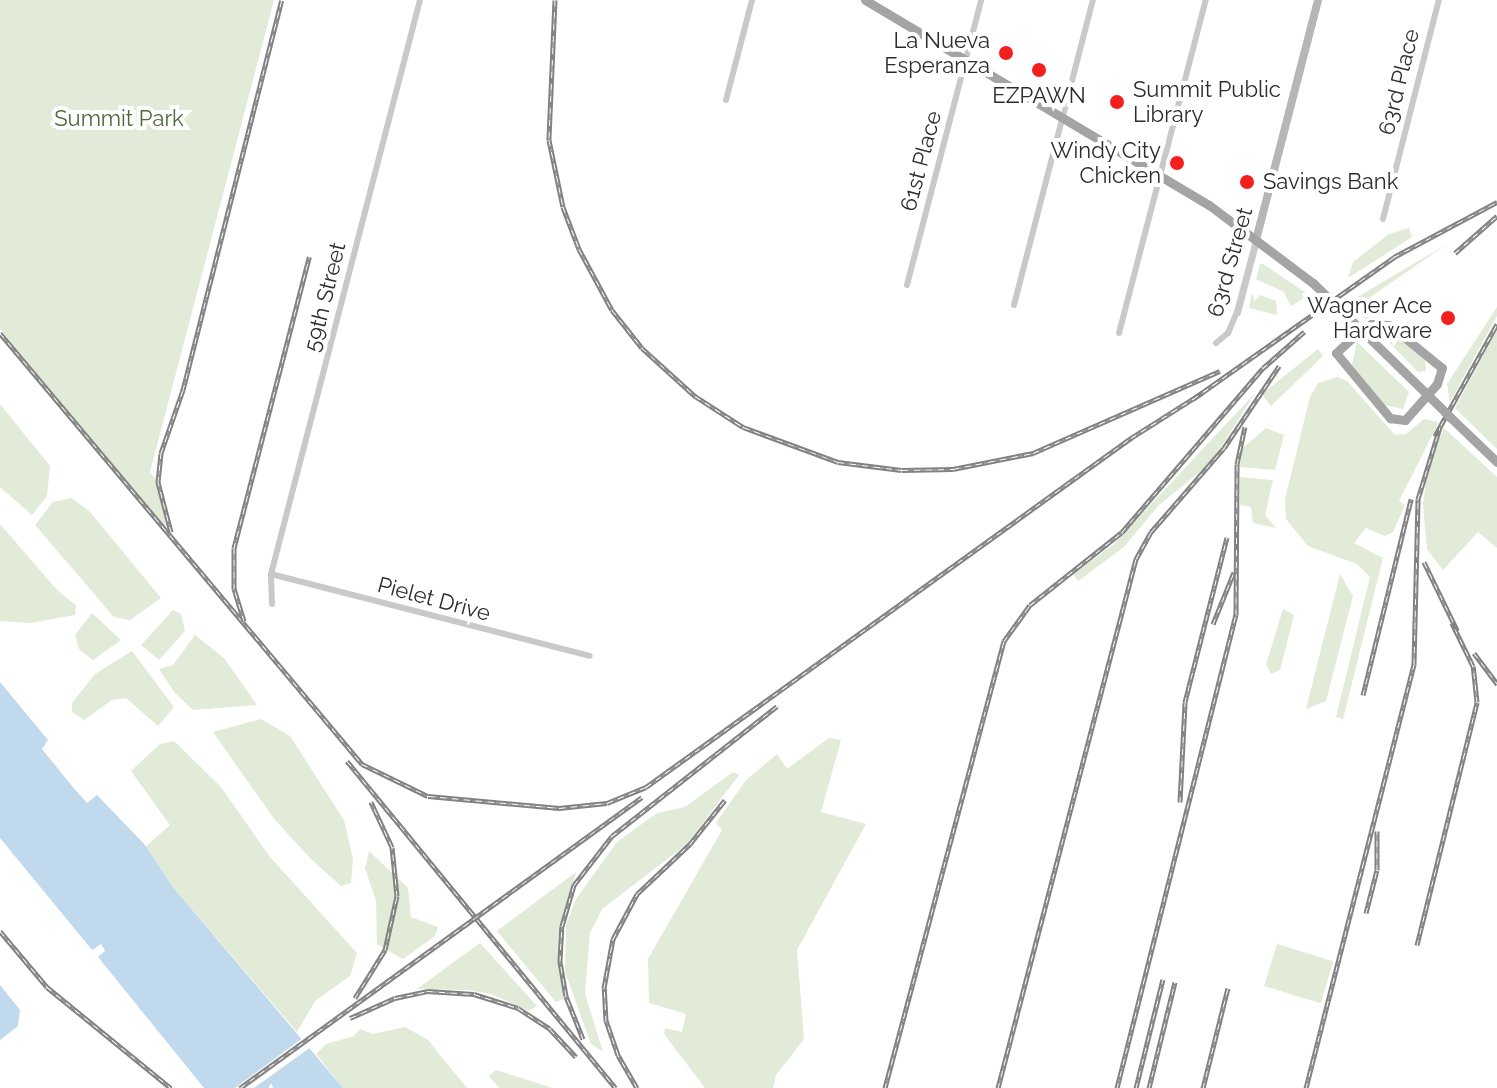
<!DOCTYPE html>
<html>
<head>
<meta charset="utf-8">
<style>
	body { margin:0 }
	#map { position:relative; width:1497px; height:1088px; overflow:hidden; background:#fff; font-family:Raleway,sans-serif }
	div>[style] { position:absolute }
	.green>* { inset:0; background:#e1ebd7; transform-origin:0 0 }
	.water>* { inset:0; background:#c1d9ed }
	.pier>* { inset:0; background:#fff }
	.minor>* { height:6px; margin:-3px; padding:0 3px; transform-origin:3px; border-radius:3px; background:#c9c9c9 }
	.tertiary>* { height:7px; margin:-3.5px; padding:0 3.5px; transform-origin:3.5px; border-radius:3.5px; background:#c9c9c9 }
	.secondary>* { height:8px; margin:-4px; padding:0 4px; transform-origin:4px; border-radius:4px; background:#b6b6b6 }
	.primary>* { height:9px; margin:-4.5px; padding:0 4.5px; transform-origin:4.5px; border-radius:4.5px; background:#a4a4a4 }
	.rail>* { height:5px; margin-top:-2.5px; transform-origin:0; background:repeating-linear-gradient(90deg,#fff 0 6px,#818181 0 12px); box-sizing:border-box; border-block:2px solid #818181 }
	.primary-bridge>* { height:9px; margin:-4.5px; padding:0 4.5px; transform-origin:4.5px; border-radius:4.5px; background:#a4a4a4 }
	.dots>* { width:22px; height:22px; translate:-50% -50%; box-sizing:border-box; border:4px solid #fff; border-radius:50% }
	span { translate:-50% -50%; white-space:nowrap; text-align:center; line-height:1.15; -webkit-text-stroke:8px #fff; paint-order:stroke }
	.poi-label { font-size:22px; color:#2c2c2c }
	.right { translate:-100% -50%; text-align:right }
	.left { translate:0 -50%; text-align:left }
	.street-label { font-size:22px; color:#2c2c2c }
	.park-label { font-size:22px; color:#4b6a36 }
</style>
</head>
<body>
<div id="map">
	<div class="green">
		<i style="clip-path:polygon(0 0,274px 0,150px 472px,157px 481px,167px 531px,0 329px)"></i>
		<i style="clip-path:polygon(1409px 228px,1412px 237px,1348px 278px,1353px 262px,1389px 234px)"></i>
		<i style="clip-path:polygon(1447px 244px,1366px 300px,1374px 315px,1366px 319px,1349px 302px)"></i>
		<i style="clip-path:polygon(1260px 264px,1263px 264px,1309px 295px,1291px 306px,1284px 292px,1256px 279px)"></i>
		<i style="clip-path:polygon(1252px 293px,1255px 301px,1260px 295px,1276px 301px,1277px 315px,1249px 308px)"></i>
		<i style="clip-path:polygon(1497px 307px,1497px 316px,1450px 402px,1447px 384px)"></i>
		<i style="clip-path:polygon(1376px 329px,1389px 331px,1425px 360px,1426px 371px,1418px 372px)"></i>
		<i style="clip-path:polygon(1497px 330px,1497px 449px,1455px 408px)"></i>
		<i style="clip-path:polygon(1357px 342px,1409px 392px,1403px 409px,1385px 405px,1352px 365px)"></i>
		<i style="clip-path:polygon(1318px 349px,1323px 356px,1271px 406px,1262px 394px)"></i>
		<i style="clip-path:polygon(1337px 377px,1347px 381px,1395px 435px,1406px 434px,1424px 419px,1439px 422px,1399px 501px,1405px 505px,1393px 532px,1385px 536px,1366px 528px,1354px 543px,1383px 558px,1343px 719px,1336px 717px,1370px 577px,1357px 564px,1308px 546px,1286px 519px,1285px 499px,1310px 397px,1318px 383px)"></i>
		<i style="clip-path:polygon(1256px 392px,1211px 463px,1159px 505px,1124px 547px,1078px 581px,1073px 574px,1113px 545px)"></i>
		<i style="clip-path:polygon(0 404px,50px 466px,47px 496px,32px 515px,0 487px)"></i>
		<i style="clip-path:polygon(1266px 428px,1284px 435px,1275px 470px,1240px 467px,1242px 449px)"></i>
		<i style="clip-path:polygon(1444px 428px,1497px 477px,1497px 548px,1478px 532px,1443px 570px,1427px 549px,1423px 504px,1428px 464px)"></i>
		<i style="clip-path:polygon(1240px 477px,1273px 480px,1265px 515px,1276px 528px,1253px 523px,1251px 507px,1240px 505px)"></i>
		<i style="clip-path:polygon(71px 498px,89px 511px,161px 598px,130px 620px,114px 617px,35px 525px,53px 502px)"></i>
		<i style="clip-path:polygon(0 524px,58px 591px,76px 605px,75px 615px,30px 623px,0 621px)"></i>
		<i style="clip-path:polygon(1340px 574px,1353px 596px,1326px 701px,1306px 709px)"></i>
		<i style="clip-path:polygon(1283px 609px,1294px 615px,1280px 670px,1271px 674px,1266px 665px)"></i>
		<i style="clip-path:polygon(173px 610px,181px 614px,185px 631px,159px 660px,141px 645px)"></i>
		<i style="clip-path:polygon(92px 613px,121px 640px,93px 660px,79px 649px,75px 635px)"></i>
		<i style="clip-path:polygon(195px 635px,224px 658px,257px 705px,193px 710px,175px 693px,159px 669px,173px 665px)"></i>
		<i style="clip-path:polygon(132px 651px,174px 707px,158px 726px,126px 698px,112px 700px,84px 720px,72px 712px,72px 703px,95px 674px)"></i>
		<i style="clip-path:polygon(261px 719px,290px 736px,344px 820px,353px 859px,351px 883px,341px 886px,311px 859px,275px 820px,213px 732px)"></i>
		<i style="clip-path:polygon(829px 738px,841px 740px,821px 812px,866px 824px,797px 950px,804px 1039px,776px 1075px,773px 1088px,705px 1088px,664px 1034px,665px 1028px,682px 1032px,686px 1014px,649px 1003px,648px 959px,722px 830px,716px 823px,746px 780px,777px 754px,787px 769px)"></i>
		<i style="clip-path:polygon(174px 741px,221px 787px,270px 857px,357px 953px,350px 976px,315px 1001px,297px 1032px,172px 886px,146px 846px,170px 825px,131px 771px,160px 744px)"></i>
		<i style="clip-path:polygon(733px 772px,739px 775px,687px 844px,602px 909px,590px 933px,585px 994px,603px 1052px,591px 1044px,565px 972px,566px 924px,576px 899px,617px 842px,657px 813px,685px 807px)"></i>
		<i style="clip-path:polygon(369px 851px,408px 888px,411px 917px,438px 927px,435px 936px,403px 959px,377px 944px,376px 901px,365px 868px)"></i>
		<i style="clip-path:polygon(576px 872px,558px 938px,564px 999px,556px 1002px,497px 931px)"></i>
		<i style="clip-path:polygon(480px 943px,537px 1006px,529px 1011px,491px 994px,468px 990px,417px 989px)"></i>
		<i style="left:1277px;top:944px;width:59px;height:44px;rotate:17deg"></i>
		<i style="clip-path:polygon(405px 1027px,428px 1040px,467px 1088px,343px 1088px,316px 1054px,326px 1044px,354px 1036px,360px 1029px,373px 1034px)"></i>
		<i style="clip-path:polygon(496px 1070px,553px 1088px,499px 1088px,489px 1076px)"></i>
	</div>
	<div class="water">
		<i style="clip-path:polygon(0 682px,48px 740px,42px 749px,72px 786px,87px 803px,97px 795px,146px 846px,172px 886px,343px 1088px,273px 1088px,271px 1083px,269px 1088px,204px 1088px,98px 957px,105px 951px,101px 944px,92px 950px,0 838px)"></i>
		<i style="clip-path:polygon(0 985px,20px 1010px,18px 1026px,0 1040px)"></i>
	</div>
	<div class="pier">
		<i style="clip-path:polygon(304px 1037px,311px 1047px,254px 1088px,235px 1088px)"></i>
	</div>
	<div class="minor">
		<i style="left:726px;top:100px;width:103px;rotate:-75.4deg"></i>
		<i style="left:1383px;top:219px;width:226px;rotate:-75.7deg"></i>
		<i style="left:907px;top:285px;width:294px;rotate:-75.4deg"></i>
		<i style="left:1014px;top:305px;width:315px;rotate:-75.5deg"></i>
		<i style="left:1119px;top:333px;width:344px;rotate:-75.4deg"></i>
		<i style="left:1216px;top:343px;width:16px;rotate:-40deg"></i>
		<i style="left:1228px;top:333px;width:23px;rotate:-67deg"></i>
		<i style="left:271px;top:574px;width:329px;rotate:14.4deg"></i>
		<i style="left:272px;top:604px;width:30px;rotate:-92deg"></i>
		<i style="left:271px;top:574px;width:593px;rotate:-75.45deg"></i>
	</div>
	<div class="tertiary">
		<i style="left:1237px;top:312px;width:74px;rotate:-75.2deg"></i>
	</div>
	<div class="secondary">
		<i style="left:1256px;top:240px;width:248px;rotate:-75.5deg"></i>
	</div>
	<div class="primary">
		<i style="left:865px;top:0;width:400px;rotate:30.8deg"></i>
		<i style="left:1209px;top:205px;width:130px;rotate:36.9deg"></i>
		<i style="left:1313px;top:283px;width:185px;rotate:44.3deg"></i>
		<i style="left:1352px;top:338px;width:22px;rotate:137deg"></i>
		<i style="left:1336px;top:353px;width:85px;rotate:50.3deg"></i>
		<i style="left:1390px;top:418px;width:15px;rotate:8deg"></i>
		<i style="left:1405px;top:420px;width:48px;rotate:-48.4deg"></i>
		<i style="left:1437px;top:384px;width:17px;rotate:-73deg"></i>
		<i style="left:1442px;top:368px;width:68px;rotate:-140.9deg"></i>
		<i style="left:1389px;top:325px;width:18px;rotate:-177deg"></i>
		<i style="left:1450px;top:417px;width:65px;rotate:43.8deg"></i>
	</div>
	<div class="rail">
		<i style="left:555px;top:0;width:140px;rotate:92.5deg"></i>
		<i style="left:549px;top:140px;width:68px;rotate:78.2deg"></i>
		<i style="left:563px;top:207px;width:45px;rotate:69.1deg"></i>
		<i style="left:579px;top:249px;width:69px;rotate:61.6deg"></i>
		<i style="left:612px;top:310px;width:48px;rotate:51.7deg"></i>
		<i style="left:642px;top:348px;width:72px;rotate:42.2deg"></i>
		<i style="left:695px;top:396px;width:57px;rotate:32.9deg"></i>
		<i style="left:743px;top:427px;width:101px;rotate:20.2deg"></i>
		<i style="left:838px;top:462px;width:64px;rotate:7.1deg"></i>
		<i style="left:902px;top:470px;width:51px;rotate:-1.1deg"></i>
		<i style="left:953px;top:469px;width:82px;rotate:-11.3deg"></i>
		<i style="left:1033px;top:453px;width:204px;rotate:-23.7deg"></i>
		<i style="left:1455px;top:253px;width:56px;rotate:-41.4deg"></i>
		<i style="left:0;top:333px;width:563px;rotate:49.97deg"></i>
		<i style="left:362px;top:764px;width:73px;rotate:25.9deg"></i>
		<i style="left:428px;top:796px;width:132px;rotate:5.2deg"></i>
		<i style="left:559px;top:808px;width:48px;rotate:-5.9deg"></i>
		<i style="left:607px;top:803px;width:42px;rotate:-22.3deg"></i>
		<i style="left:646px;top:787px;width:598px;rotate:-35.74deg"></i>
		<i style="left:1131px;top:438px;width:84px;rotate:-32.4deg"></i>
		<i style="left:1193px;top:399px;width:246px;rotate:-35.2deg"></i>
		<i style="left:1394px;top:257px;width:117px;rotate:-28.1deg"></i>
		<i style="left:1435px;top:436px;width:128px;rotate:-61deg"></i>
		<i style="left:171px;top:532px;width:52px;rotate:-104.6deg"></i>
		<i style="left:158px;top:482px;width:29px;rotate:-84deg"></i>
		<i style="left:161px;top:453px;width:67px;rotate:-70.8deg"></i>
		<i style="left:183px;top:390px;width:402px;rotate:-75.8deg"></i>
		<i style="left:1424px;top:562px;width:76px;rotate:64.1deg"></i>
		<i style="left:244px;top:621px;width:34px;rotate:-107deg"></i>
		<i style="left:234px;top:589px;width:41px;rotate:-90deg"></i>
		<i style="left:234px;top:548px;width:301px;rotate:-75.5deg"></i>
		<i style="left:1213px;top:624px;width:56px;rotate:-68deg"></i>
		<i style="left:1474px;top:653px;width:39px;rotate:53deg"></i>
		<i style="left:1363px;top:695px;width:202px;rotate:-76.2deg"></i>
		<i style="left:347px;top:761px;width:423px;rotate:50.6deg"></i>
		<i style="left:1180px;top:802px;width:100px;rotate:-87.1deg"></i>
		<i style="left:1185px;top:702px;width:170px;rotate:-75.7deg"></i>
		<i style="left:1366px;top:913px;width:44px;rotate:-75.7deg"></i>
		<i style="left:1377px;top:870px;width:39px;rotate:-90deg"></i>
		<i style="left:0;top:931px;width:73px;rotate:50deg"></i>
		<i style="left:47px;top:987px;width:160px;rotate:39.2deg"></i>
		<i style="left:1417px;top:945px;width:250px;rotate:-76.1deg"></i>
		<i style="left:1477px;top:702px;width:36px;rotate:-96deg"></i>
		<i style="left:1473px;top:666px;width:48px;rotate:-116deg"></i>
		<i style="left:355px;top:998px;width:57px;rotate:-58deg"></i>
		<i style="left:385px;top:950px;width:55px;rotate:-77.5deg"></i>
		<i style="left:397px;top:896px;width:49px;rotate:-95.8deg"></i>
		<i style="left:392px;top:847px;width:50px;rotate:-115deg"></i>
		<i style="left:350px;top:1018px;width:49px;rotate:-24deg"></i>
		<i style="left:395px;top:998px;width:33px;rotate:-12deg"></i>
		<i style="left:427px;top:991px;width:47px;rotate:3.7deg"></i>
		<i style="left:474px;top:994px;width:46px;rotate:17.7deg"></i>
		<i style="left:518px;top:1008px;width:38px;rotate:33deg"></i>
		<i style="left:550px;top:1029px;width:38px;rotate:47deg"></i>
		<i style="left:583px;top:1039px;width:46px;rotate:-111.6deg"></i>
		<i style="left:566px;top:996px;width:36px;rotate:-100deg"></i>
		<i style="left:560px;top:961px;width:35px;rotate:-87deg"></i>
		<i style="left:562px;top:926px;width:43px;rotate:-73.7deg"></i>
		<i style="left:574px;top:885px;width:62px;rotate:-52.2deg"></i>
		<i style="left:612px;top:836px;width:210px;rotate:-38.2deg"></i>
		<i style="left:240px;top:1088px;width:496px;rotate:-35.9deg"></i>
		<i style="left:637px;top:1088px;width:38px;rotate:-120deg"></i>
		<i style="left:618px;top:1055px;width:36px;rotate:-109deg"></i>
		<i style="left:606px;top:1021px;width:33px;rotate:-93deg"></i>
		<i style="left:604px;top:988px;width:50px;rotate:-79.6deg"></i>
		<i style="left:613px;top:939px;width:51px;rotate:-61.9deg"></i>
		<i style="left:637px;top:894px;width:73px;rotate:-43.3deg"></i>
		<i style="left:690px;top:844px;width:56px;rotate:-51.5deg"></i>
		<i style="left:885px;top:1088px;width:463px;rotate:-75.1deg"></i>
		<i style="left:1004px;top:641px;width:44px;rotate:-54.2deg"></i>
		<i style="left:1030px;top:605px;width:117px;rotate:-38.4deg"></i>
		<i style="left:1122px;top:532px;width:216px;rotate:-49.3deg"></i>
		<i style="left:1263px;top:368px;width:55px;rotate:-41.3deg"></i>
		<i style="left:998px;top:1088px;width:547px;rotate:-75.38deg"></i>
		<i style="left:1136px;top:559px;width:31px;rotate:-61deg"></i>
		<i style="left:1151px;top:532px;width:111px;rotate:-49deg"></i>
		<i style="left:1224px;top:448px;width:99px;rotate:-56.1deg"></i>
		<i style="left:1117px;top:1088px;width:488px;rotate:-75.9deg"></i>
		<i style="left:1236px;top:615px;width:151px;rotate:-89.6deg"></i>
		<i style="left:1237px;top:464px;width:38px;rotate:-78deg"></i>
		<i style="left:1136px;top:1088px;width:112px;rotate:-76.1deg"></i>
		<i style="left:1149px;top:1088px;width:109px;rotate:-76.2deg"></i>
		<i style="left:1203px;top:1088px;width:103px;rotate:-76deg"></i>
		<i style="left:1306px;top:1088px;width:438px;rotate:-75.7deg"></i>
		<i style="left:1414px;top:664px;width:165px;rotate:-88.6deg"></i>
		<i style="left:1418px;top:499px;width:75px;rotate:-73deg"></i>
	</div>
	<div class="primary-bridge">
		<i style="left:1352px;top:338px;width:24px;rotate:-36deg"></i>
		<i style="left:1445px;top:412px;width:7px;rotate:45deg"></i>
	</div>
	<div class="dots">
		<i style="left:1006px;top:53px;background:#f31e1e"></i>
		<i style="left:1039px;top:70px;background:#f31e1e"></i>
		<i style="left:1117px;top:102px;background:#f31e1e"></i>
		<i style="left:1177px;top:163px;background:#f31e1e"></i>
		<i style="left:1247px;top:182px;background:#f31e1e"></i>
		<i style="left:1448px;top:318px;background:#f31e1e"></i>
	</div>
	<div class="poi-label">
		<span class="right" style="left:990px;top:53px">La Nueva<br>Esperanza</span>
		<span class="left" style="left:1133px;top:102px">Summit Public<br>Library</span>
		<span style="left:1039px;top:96px">EZPAWN</span>
		<span class="right" style="left:1161px;top:163px">Windy City<br>Chicken</span>
		<span class="left" style="left:1263px;top:182px">Savings Bank</span>
		<span class="right" style="left:1432px;top:318px">Wagner Ace<br>Hardware</span>
	</div>
	<div class="street-label">
		<span style="left:1399px;top:82px;rotate:-76deg">63rd Place</span>
		<span style="left:921px;top:161px;rotate:-75deg">61st Place</span>
		<span style="left:1230px;top:262px;rotate:-74deg">63rd Street</span>
		<span style="left:325px;top:297px;rotate:-76deg">59th Street</span>
		<span style="left:434px;top:599px;rotate:15deg">Pielet Drive</span>
	</div>
	<div class="park-label">
		<span style="left:119px;top:119px">Summit Park</span>
	</div>
</div>
</body>
</html>
